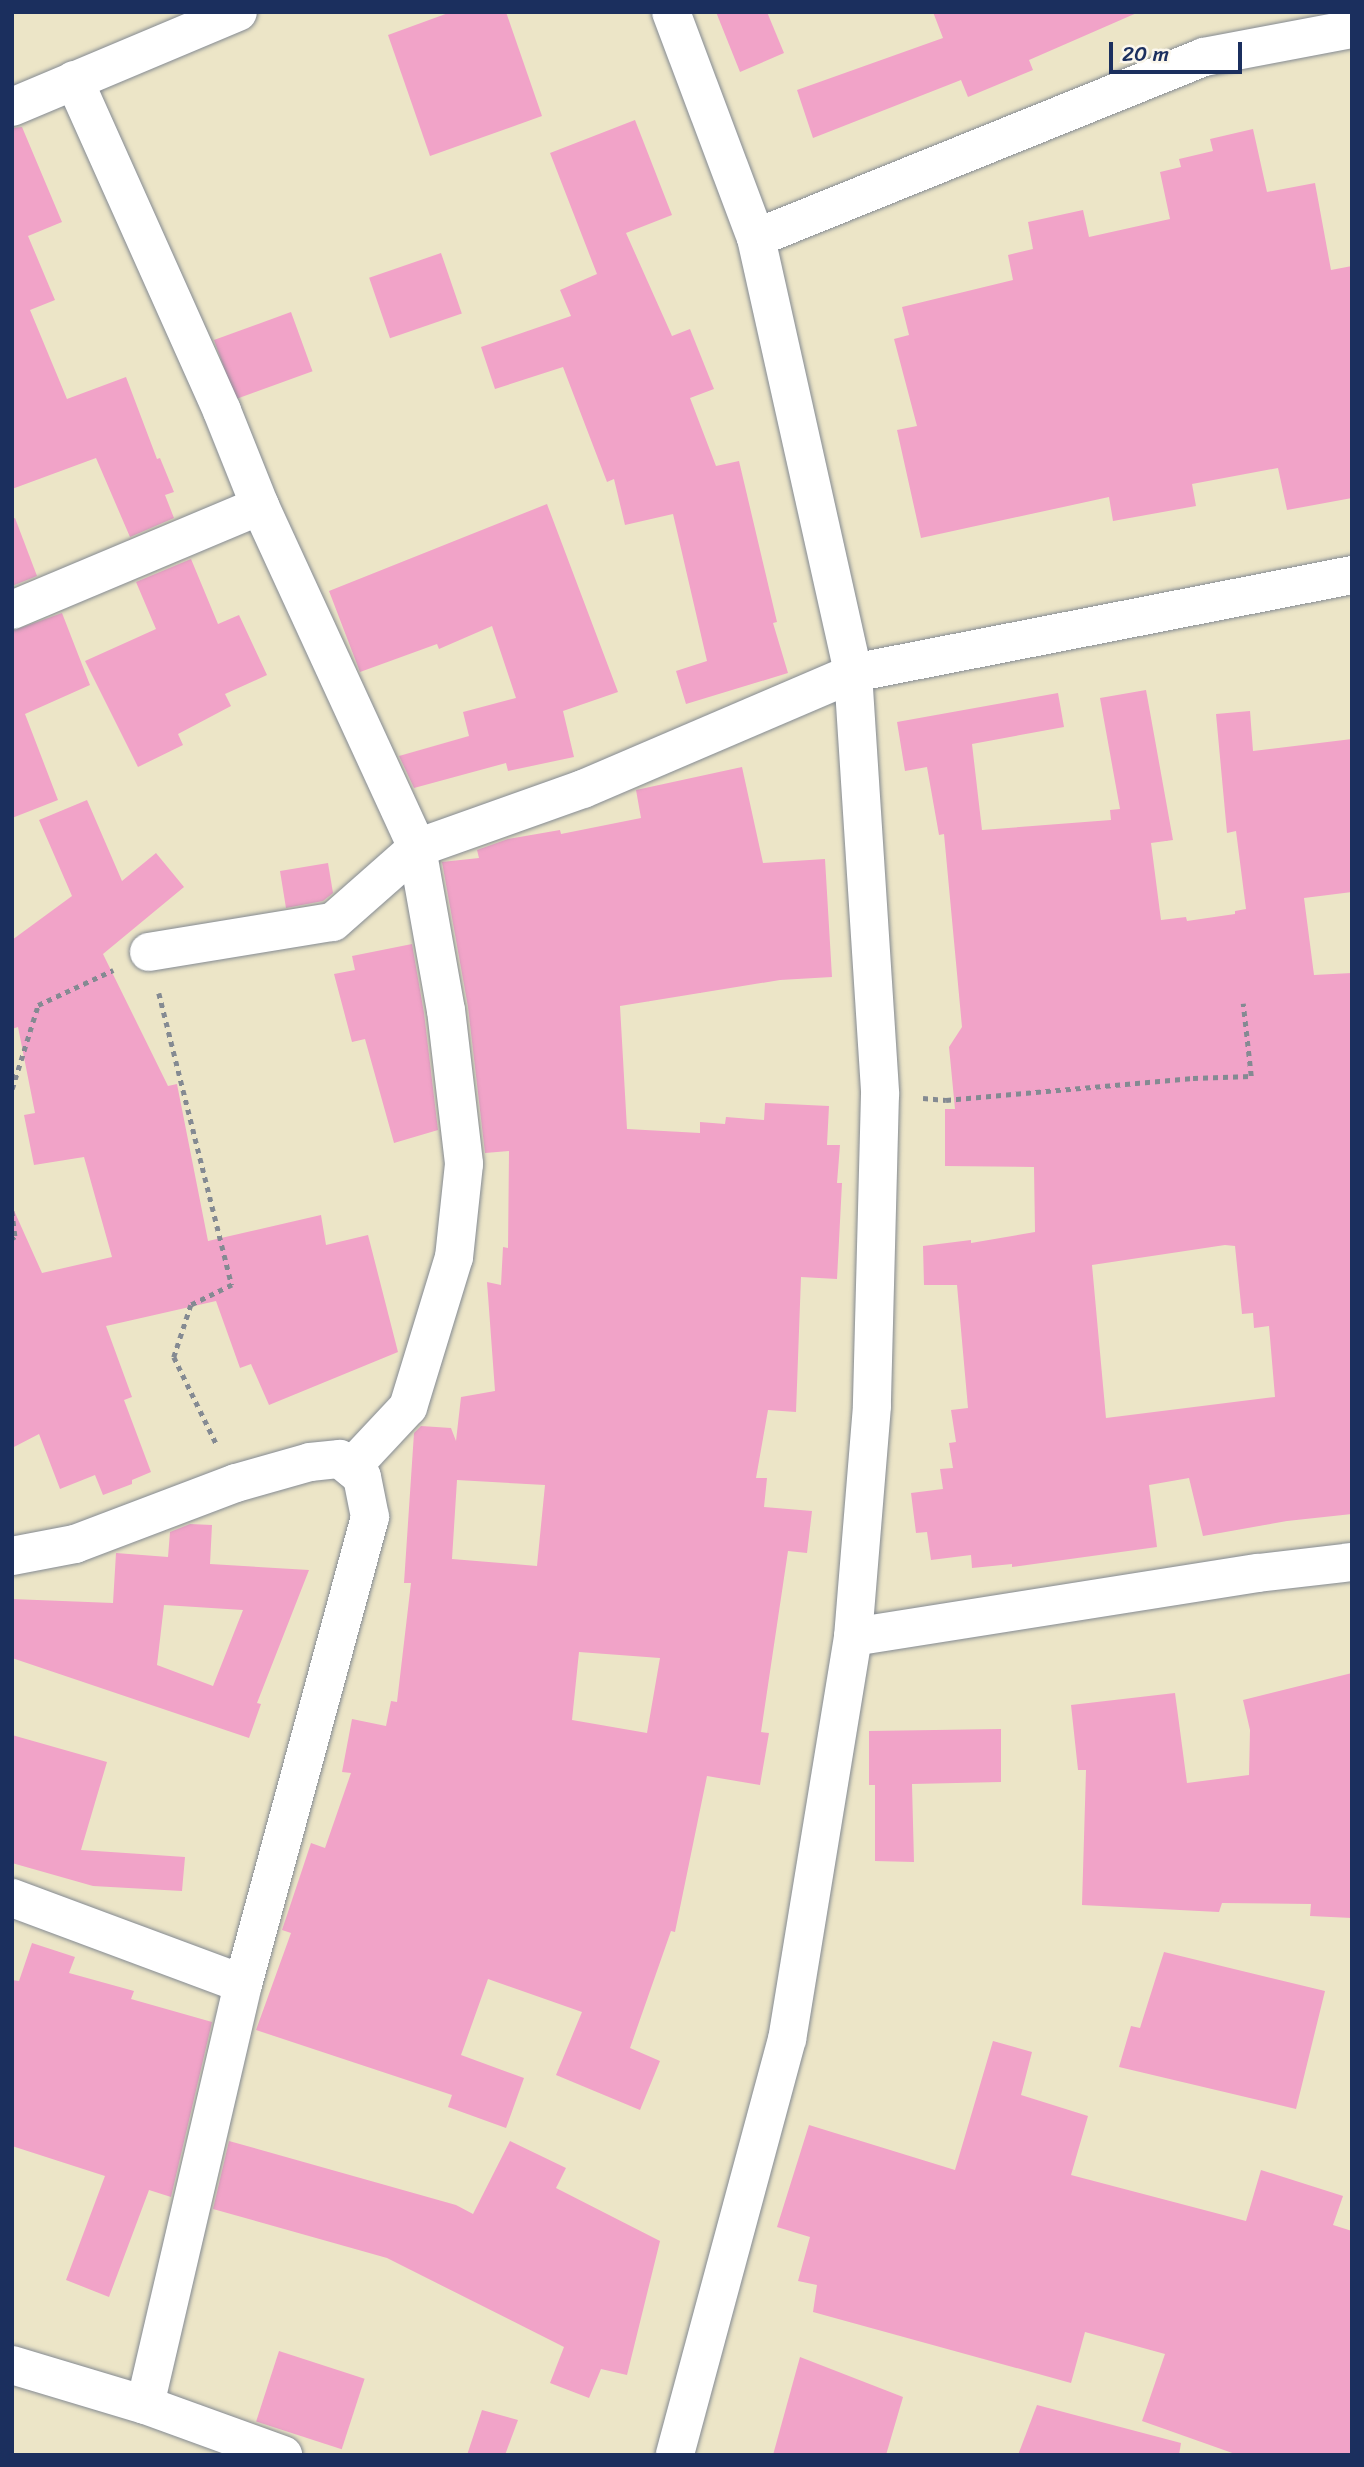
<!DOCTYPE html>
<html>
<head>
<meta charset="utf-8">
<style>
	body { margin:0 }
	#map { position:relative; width:1364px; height:2467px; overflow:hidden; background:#ece5c7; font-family:Sriracha,sans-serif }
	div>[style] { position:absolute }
	.building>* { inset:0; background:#f1a3c8; transform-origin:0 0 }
	.path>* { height:4.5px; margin-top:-2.25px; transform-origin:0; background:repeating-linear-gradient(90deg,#848a92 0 5px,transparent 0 10px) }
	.roads { filter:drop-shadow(0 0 2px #848a92) drop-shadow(0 0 2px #848a92) }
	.street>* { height:38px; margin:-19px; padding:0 19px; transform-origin:19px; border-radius:19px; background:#fff }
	span { translate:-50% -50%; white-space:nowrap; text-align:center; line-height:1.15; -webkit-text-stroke:6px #fbf7ec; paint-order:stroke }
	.frame { position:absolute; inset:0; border:14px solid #1b2f5e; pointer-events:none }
	.scale { position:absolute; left:1109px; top:42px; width:133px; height:32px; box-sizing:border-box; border:4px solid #1b2f5e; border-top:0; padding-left:9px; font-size:21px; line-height:24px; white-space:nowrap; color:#1b2f5e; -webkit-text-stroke:5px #fbf7ec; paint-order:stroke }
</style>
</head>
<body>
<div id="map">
	<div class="building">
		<i style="clip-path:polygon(451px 12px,506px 12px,542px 116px,430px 156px,388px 35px)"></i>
		<i style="clip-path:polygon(716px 12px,767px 12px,784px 53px,740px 72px)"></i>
		<i style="clip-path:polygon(933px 12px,1139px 12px,1029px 60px,1033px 70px,968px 97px,961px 80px,813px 138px,797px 90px,943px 38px)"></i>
		<i style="clip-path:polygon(635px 120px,672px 215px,626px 233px,672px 336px,690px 329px,714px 389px,690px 398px,716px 466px,739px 461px,777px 622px,773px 623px,788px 673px,686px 704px,676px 671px,707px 661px,673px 514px,625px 525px,614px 479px,607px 482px,563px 367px,495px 389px,481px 347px,571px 316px,560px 290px,597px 274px,550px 153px)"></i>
		<i style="clip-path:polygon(22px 127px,62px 222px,28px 236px,55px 300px,30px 310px,67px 399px,126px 377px,157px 459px,160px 458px,174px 492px,165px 495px,174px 518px,130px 537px,96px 458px,12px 489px,12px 128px)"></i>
		<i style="clip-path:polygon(1253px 129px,1267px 192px,1315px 183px,1331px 270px,1352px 266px,1352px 498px,1287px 510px,1278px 468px,1192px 484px,1196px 506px,1113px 521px,1109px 497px,921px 538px,897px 430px,917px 426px,894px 339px,909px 335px,902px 307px,1013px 280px,1008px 255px,1033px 249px,1028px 222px,1083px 210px,1089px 237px,1170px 219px,1160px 172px,1181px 167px,1179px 159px,1213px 151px,1210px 139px)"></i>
		<i style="left:441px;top:253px;width:64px;height:76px;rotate:71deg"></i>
		<i style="left:291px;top:312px;width:63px;height:82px;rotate:70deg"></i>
		<i style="clip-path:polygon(547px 504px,618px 692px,563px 711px,574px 757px,508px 771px,506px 763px,414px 788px,399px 756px,469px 736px,463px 712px,516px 698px,492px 626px,439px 649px,437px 644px,360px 672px,329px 591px)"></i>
		<i style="clip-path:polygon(15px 518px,37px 576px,12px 586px,12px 519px)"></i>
		<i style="clip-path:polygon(191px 559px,218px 624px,239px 615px,267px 675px,225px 694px,231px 706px,178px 734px,183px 745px,138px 767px,85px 661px,156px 629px,136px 582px)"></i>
		<i style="clip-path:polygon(62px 613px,90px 685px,25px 714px,58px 800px,12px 818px,12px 631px)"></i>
		<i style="clip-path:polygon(evenodd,1146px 690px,1173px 840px,1151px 843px,1161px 920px,1186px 917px,1187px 921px,1235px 914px,1235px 911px,1246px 909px,1236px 831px,1227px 833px,1216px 714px,1250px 711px,1253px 751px,1352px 739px,1352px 892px,1304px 898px,1314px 975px,1352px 973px,1352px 1514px,1287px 1521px,1203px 1536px,1189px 1478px,1149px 1485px,1157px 1547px,1012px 1567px,1012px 1564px,972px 1568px,971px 1555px,931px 1560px,927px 1532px,916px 1533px,911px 1493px,943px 1489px,940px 1469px,953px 1468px,949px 1443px,956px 1442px,951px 1410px,968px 1408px,957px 1285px,924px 1285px,923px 1246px,971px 1240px,971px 1243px,1035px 1232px,1034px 1167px,945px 1166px,945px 1109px,955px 1109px,949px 1047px,962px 1027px,944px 834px,939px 835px,927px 767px,905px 771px,897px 722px,1058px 693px,1064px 727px,972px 744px,982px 830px,1111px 820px,1110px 810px,1120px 809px,1100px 698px,1146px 690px,1225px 1245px,1235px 1246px,1242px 1314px,1253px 1313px,1254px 1328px,1269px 1326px,1275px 1397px,1106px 1418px,1092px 1265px,1225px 1245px)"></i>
		<i style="clip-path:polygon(evenodd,742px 767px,763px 863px,825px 859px,832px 977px,780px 980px,620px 1006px,627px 1129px,700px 1133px,700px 1122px,725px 1124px,726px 1117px,764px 1120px,765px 1103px,829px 1106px,827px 1145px,840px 1145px,837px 1183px,842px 1183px,837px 1279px,801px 1277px,796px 1412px,768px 1410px,756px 1478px,767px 1478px,764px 1507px,812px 1511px,807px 1553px,788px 1551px,761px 1732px,769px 1733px,760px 1785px,707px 1776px,675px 1932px,671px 1931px,630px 2048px,660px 2061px,640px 2110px,556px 2075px,582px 2012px,488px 1979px,461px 2055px,524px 2078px,506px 2128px,448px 2107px,452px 2095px,256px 2030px,291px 1933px,282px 1930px,311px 1843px,325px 1848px,351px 1773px,342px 1772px,352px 1719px,386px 1726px,391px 1701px,397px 1702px,411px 1583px,404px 1583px,414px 1433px,421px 1426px,451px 1428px,456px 1441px,461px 1397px,495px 1391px,487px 1282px,501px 1285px,503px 1247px,508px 1248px,509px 1151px,485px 1153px,468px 1007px,442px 862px,479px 858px,477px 850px,508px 839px,560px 830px,561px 834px,641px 818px,636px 790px,742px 767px,457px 1480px,545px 1485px,537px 1566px,452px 1559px,457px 1480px,742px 767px,579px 1652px,660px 1658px,647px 1733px,572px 1720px,579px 1652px)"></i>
		<i style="clip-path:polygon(87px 800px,122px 881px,156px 853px,184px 887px,103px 954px,168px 1086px,177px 1084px,208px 1241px,321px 1215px,326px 1245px,368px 1235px,398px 1352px,269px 1405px,251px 1364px,240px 1368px,216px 1301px,106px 1326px,132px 1397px,124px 1400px,151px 1472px,132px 1480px,132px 1484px,103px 1495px,95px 1475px,60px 1489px,39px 1434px,12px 1448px,12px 1206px,42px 1273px,112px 1257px,84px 1157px,34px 1165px,24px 1115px,35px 1113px,18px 1027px,12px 1029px,12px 940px,72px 896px,39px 820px)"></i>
		<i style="clip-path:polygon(328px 863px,333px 893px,323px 901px,286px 908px,280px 871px)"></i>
		<i style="clip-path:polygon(412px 944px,424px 1013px,438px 1130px,394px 1143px,365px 1039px,352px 1042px,334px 974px,355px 970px,352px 956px)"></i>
		<i style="clip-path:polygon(evenodd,190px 1524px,212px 1525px,210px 1564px,309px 1570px,257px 1703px,261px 1704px,249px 1738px,12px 1658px,12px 1599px,113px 1603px,116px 1553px,168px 1557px,170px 1532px,190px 1524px,164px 1605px,243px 1610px,213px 1686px,157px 1665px,164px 1605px)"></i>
		<i style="clip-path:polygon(1352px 1673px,1352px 1918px,1310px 1916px,1311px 1904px,1222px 1903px,1219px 1912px,1082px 1905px,1086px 1770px,1078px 1770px,1071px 1705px,1175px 1693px,1187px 1783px,1249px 1775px,1250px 1730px,1243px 1700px)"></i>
		<i style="clip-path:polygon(1001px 1729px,1001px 1782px,912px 1784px,914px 1862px,875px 1861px,875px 1785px,869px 1785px,869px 1731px)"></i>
		<i style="clip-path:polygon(12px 1735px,107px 1762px,81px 1850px,185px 1857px,182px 1891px,93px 1886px,12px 1863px)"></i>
		<i style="clip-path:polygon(32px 1943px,75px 1957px,69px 1973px,134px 1991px,131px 1999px,212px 2022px,171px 2197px,149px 2190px,109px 2297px,66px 2280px,105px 2176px,12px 2146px,12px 1980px,19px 1981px)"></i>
		<i style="clip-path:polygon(1164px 1952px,1325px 1991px,1296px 2109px,1119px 2067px,1131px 2026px,1140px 2028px)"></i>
		<i style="clip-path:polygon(993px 2041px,1032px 2052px,1021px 2095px,1088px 2116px,1071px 2175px,1246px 2221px,1261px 2170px,1343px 2196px,1333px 2225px,1352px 2231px,1352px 2455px,1238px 2455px,1142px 2421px,1165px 2354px,1085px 2332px,1071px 2383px,813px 2312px,817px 2285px,798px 2281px,810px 2237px,777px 2227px,809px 2125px,955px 2170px)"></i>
		<i style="clip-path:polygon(229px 2141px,456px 2205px,473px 2214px,510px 2141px,566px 2168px,556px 2188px,660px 2241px,627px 2375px,601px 2369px,589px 2398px,550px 2383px,564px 2347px,387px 2258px,213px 2209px)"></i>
		<i style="left:279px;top:2351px;width:90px;height:74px;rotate:18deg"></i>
		<i style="clip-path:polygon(800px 2357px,903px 2397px,886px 2455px,773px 2455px)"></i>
		<i style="clip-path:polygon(1037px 2405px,1181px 2443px,1179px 2455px,1018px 2455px)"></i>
		<i style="clip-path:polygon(482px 2410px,518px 2420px,505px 2455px,467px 2455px)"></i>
	</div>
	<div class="path">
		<i style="left:159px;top:993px;width:301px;rotate:76deg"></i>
		<i style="left:232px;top:1285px;width:46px;rotate:154deg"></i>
		<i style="left:191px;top:1305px;width:55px;rotate:108.1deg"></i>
		<i style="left:174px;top:1357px;width:98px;rotate:64deg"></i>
		<i style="left:12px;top:1089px;width:88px;rotate:-72.8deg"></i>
		<i style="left:38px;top:1005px;width:83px;rotate:-25deg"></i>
		<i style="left:923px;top:1098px;width:23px;rotate:5deg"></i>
		<i style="left:946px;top:1100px;width:248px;rotate:-5.1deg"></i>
		<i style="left:1193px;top:1078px;width:58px;rotate:-2deg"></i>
		<i style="left:1251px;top:1076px;width:73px;rotate:-96.3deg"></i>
		<i style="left:12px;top:1211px;width:26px;rotate:83deg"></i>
		<i style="left:15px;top:1237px;width:4px;rotate:146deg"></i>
	</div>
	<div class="roads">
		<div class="street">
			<i style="left:671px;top:12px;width:241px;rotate:69.4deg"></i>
			<i style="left:756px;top:238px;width:446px;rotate:77.4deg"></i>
			<i style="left:853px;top:673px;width:422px;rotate:86.3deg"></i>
			<i style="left:880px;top:1094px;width:312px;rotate:91.5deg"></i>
			<i style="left:872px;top:1406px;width:232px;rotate:94.7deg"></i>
			<i style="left:853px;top:1637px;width:407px;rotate:99.3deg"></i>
			<i style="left:787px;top:2039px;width:431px;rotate:105.1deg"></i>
			<i style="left:74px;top:80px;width:363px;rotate:65.9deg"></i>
			<i style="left:222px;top:411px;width:102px;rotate:68.2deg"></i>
			<i style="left:260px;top:506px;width:376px;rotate:65.3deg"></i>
			<i style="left:417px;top:848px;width:165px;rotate:79.9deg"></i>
			<i style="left:446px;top:1010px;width:155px;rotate:83.3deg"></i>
			<i style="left:464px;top:1164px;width:94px;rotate:96.1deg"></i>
			<i style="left:454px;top:1257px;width:157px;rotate:107deg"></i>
			<i style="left:408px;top:1407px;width:83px;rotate:133.1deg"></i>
			<i style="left:12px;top:107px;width:245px;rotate:-22.8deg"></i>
			<i style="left:756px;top:238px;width:483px;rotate:-22deg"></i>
			<i style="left:1204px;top:57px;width:151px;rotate:-10.7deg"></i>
			<i style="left:12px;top:610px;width:269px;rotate:-22.8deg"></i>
			<i style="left:149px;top:952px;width:186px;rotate:-9.3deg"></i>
			<i style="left:333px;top:922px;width:112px;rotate:-41.4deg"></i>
			<i style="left:417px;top:848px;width:176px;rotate:-19.6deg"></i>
			<i style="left:583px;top:789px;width:294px;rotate:-23.2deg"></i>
			<i style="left:853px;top:673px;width:509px;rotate:-11.11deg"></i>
			<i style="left:12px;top:1556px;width:64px;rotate:-10.8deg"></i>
			<i style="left:75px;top:1544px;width:172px;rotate:-20.8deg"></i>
			<i style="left:236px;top:1483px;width:77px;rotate:-15.8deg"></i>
			<i style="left:310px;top:1462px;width:30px;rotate:-6deg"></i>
			<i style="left:340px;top:1459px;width:28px;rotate:39deg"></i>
			<i style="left:362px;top:1477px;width:41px;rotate:78.7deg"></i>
			<i style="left:370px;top:1517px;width:484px;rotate:105.2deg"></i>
			<i style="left:243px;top:1984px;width:432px;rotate:103.1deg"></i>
			<i style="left:853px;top:1637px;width:410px;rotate:-9deg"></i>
			<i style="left:1258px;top:1573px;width:95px;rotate:-6.7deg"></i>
			<i style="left:12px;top:1898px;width:246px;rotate:20.4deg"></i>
			<i style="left:12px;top:2365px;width:139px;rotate:16.7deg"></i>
			<i style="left:145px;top:2405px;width:147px;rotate:19.9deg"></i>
		</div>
	</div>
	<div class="frame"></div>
	<div class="scale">20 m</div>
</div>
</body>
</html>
